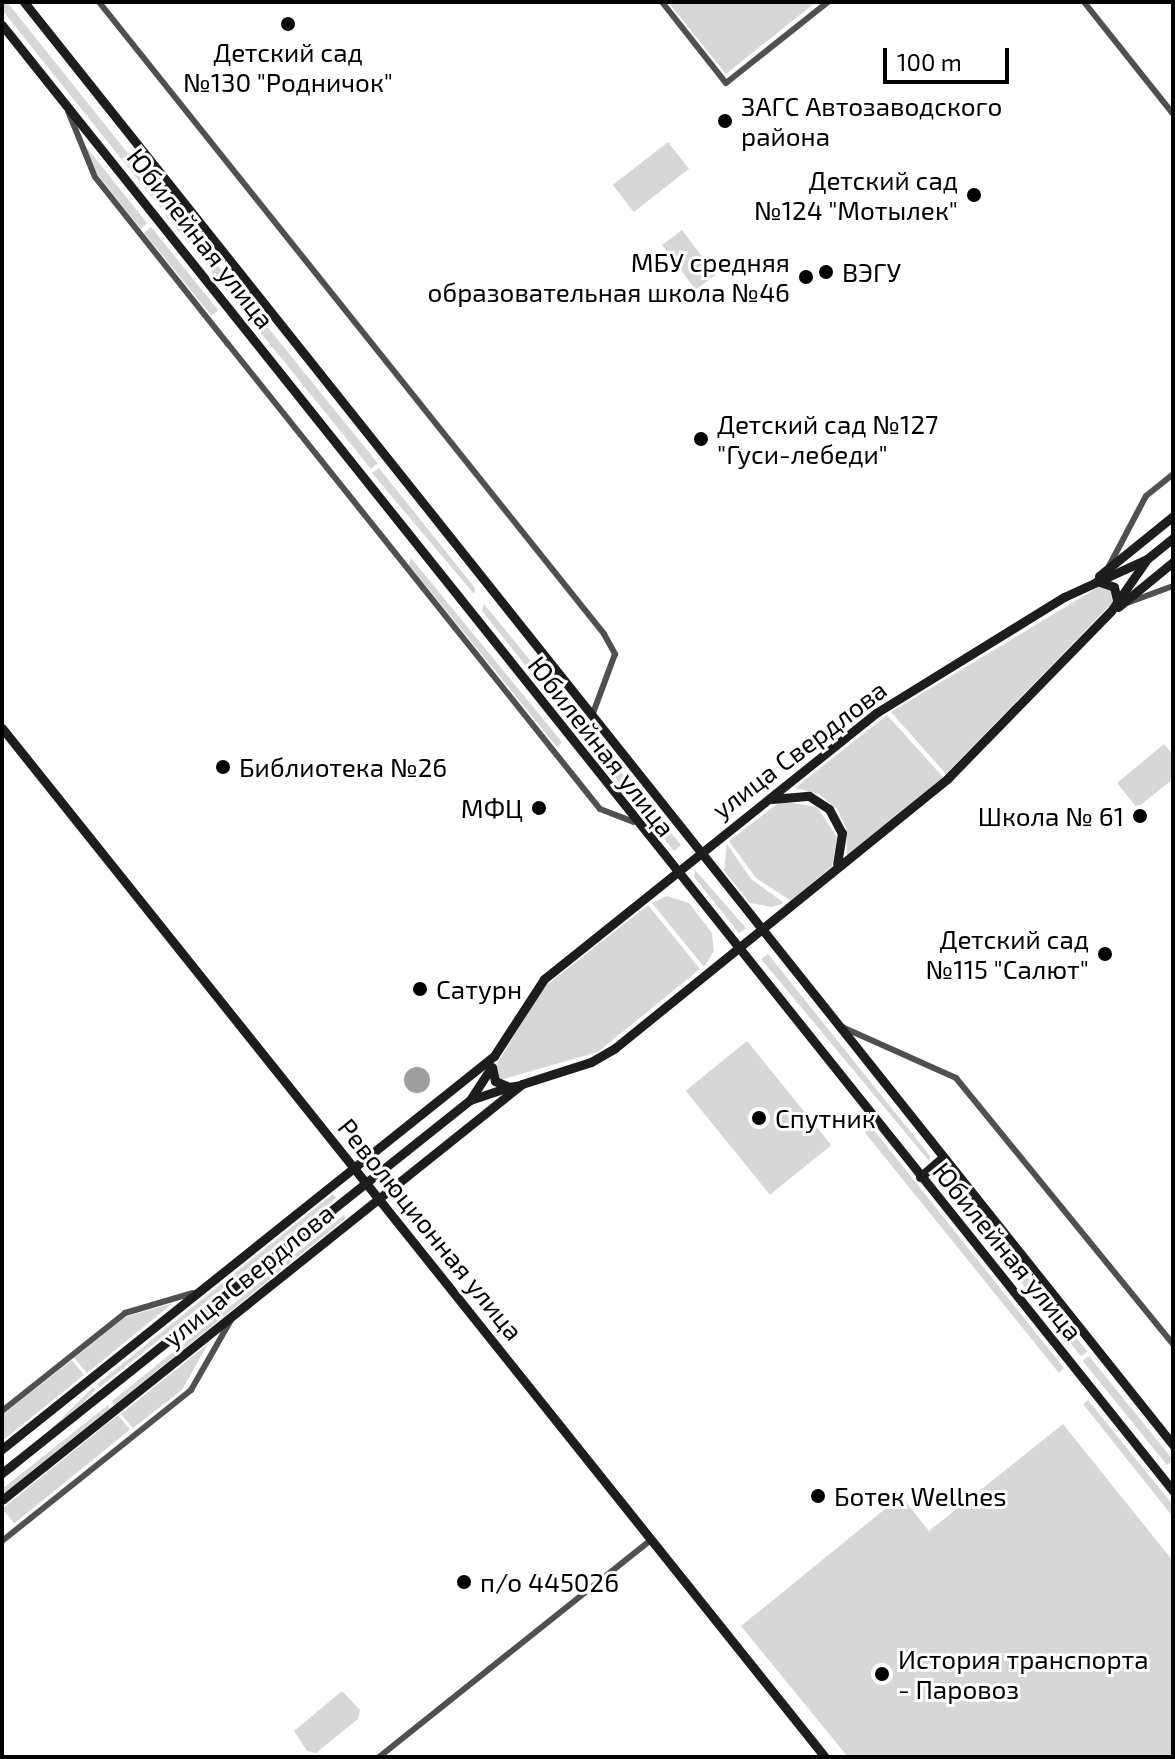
<!DOCTYPE html>
<html>
<head>
<meta charset="utf-8">
<style>
	body { margin:0 }
	#map { position:relative; width:1175px; height:1759px; overflow:hidden; background:#fff; font-family:"Exo 2",sans-serif }
	div>[style] { position:absolute }
	.green>* { inset:0; background:#d7d7d7; transform-origin:0 0 }
	.water>* { inset:0; background:#9e9e9e }
	.round { border-radius:50% }
	.minor>* { height:6px; margin:-3px; padding:0 3px; transform-origin:3px; border-radius:3px; background:#505050 }
	.secondary>* { height:9px; margin:-4.5px; padding:0 4.5px; transform-origin:4.5px; border-radius:4.5px; background:#1d1d1d }
	.dots>* { width:22px; height:22px; translate:-50% -50%; box-sizing:border-box; border:4px solid #fff; border-radius:50% }
	span { translate:-50% -50%; white-space:nowrap; text-align:center; line-height:1.15; -webkit-text-stroke:6px #fff; paint-order:stroke }
	.poi-label { font-size:26px; color:#000 }
	.left { translate:0 -50%; text-align:left }
	.right { translate:-100% -50%; text-align:right }
	.street-label { font-size:26px; color:#000 }
	.frame { position:absolute; inset:0; border:4px solid #000; pointer-events:none }
	.scale { position:absolute; left:883px; top:48px; width:126px; height:36px; box-sizing:border-box; border:4px solid #000; border-top:0; padding-left:10px; font-size:24px; line-height:28px; white-space:nowrap; color:#000; -webkit-text-stroke:6px #fff; paint-order:stroke }
</style>
</head>
<body>
<div id="map">
	<div class="green">
		<i style="clip-path:polygon(2px 2px,7px 2px,170px 206px,163px 211px,2px 10px)"></i>
		<i style="clip-path:polygon(668px 2px,816px 2px,726px 74px)"></i>
		<i style="left:668px;top:142px;width:34px;height:70px;rotate:52deg"></i>
		<i style="clip-path:polygon(83px 143px,147px 223px,141px 229px,98px 175px)"></i>
		<i style="left:172px;top:209px;width:327px;height:9px;rotate:51deg"></i>
		<i style="left:151px;top:227px;width:107px;height:9px;rotate:51deg"></i>
		<i style="left:682px;top:230px;width:56px;height:25px;rotate:53deg"></i>
		<i style="clip-path:polygon(379px 468px,475px 588px,474px 594px,372px 473px)"></i>
		<i style="clip-path:polygon(411px 558px,562px 742px,557px 747px,409px 565px)"></i>
		<i style="clip-path:polygon(1100px 586px,1109px 586px,1113px 602px,946px 774px,891px 712px)"></i>
		<i style="clip-path:polygon(484px 604px,681px 845px,674px 851px,482px 611px)"></i>
		<i style="clip-path:polygon(887px 715px,943px 777px,847px 856px,846px 828px,837px 809px,819px 794px,795px 788px)"></i>
		<i style="clip-path:polygon(1164px 744px,1173px 755px,1173px 779px,1137px 808px,1117px 783px)"></i>
		<i style="clip-path:polygon(781px 801px,817px 807px,837px 837px,832px 866px,791px 901px,756px 878px,729px 841px)"></i>
		<i style="clip-path:polygon(727px 844px,751px 879px,784px 903px,772px 907px,750px 903px,724px 871px)"></i>
		<i style="clip-path:polygon(695px 870px,746px 928px,739px 933px,694px 877px)"></i>
		<i style="clip-path:polygon(667px 896px,689px 903px,712px 933px,714px 951px,704px 967px,652px 903px)"></i>
		<i style="clip-path:polygon(648px 905px,700px 969px,598px 1052px,497px 1081px,494px 1069px,543px 988px)"></i>
		<i style="clip-path:polygon(768px 954px,930px 1156px,929px 1161px,761px 959px)"></i>
		<i style="left:747px;top:1041px;width:134px;height:79px;rotate:51deg"></i>
		<i style="clip-path:polygon(857px 1109px,1064px 1368px,1059px 1373px,866px 1134px)"></i>
		<i style="left:942px;top:1172px;width:231px;height:8px;rotate:51deg"></i>
		<i style="clip-path:polygon(333px 1194px,336px 1198px,100px 1387px,97px 1384px)"></i>
		<i style="clip-path:polygon(344px 1215px,346px 1218px,114px 1405px,112px 1401px)"></i>
		<i style="clip-path:polygon(173px 1303px,87px 1373px,74px 1358px,125px 1317px)"></i>
		<i style="clip-path:polygon(208px 1344px,182px 1390px,133px 1428px,121px 1414px)"></i>
		<i style="left:1089px;top:1356px;width:134px;height:8px;rotate:51deg"></i>
		<i style="clip-path:polygon(72px 1360px,84px 1375px,2px 1441px,2px 1415px)"></i>
		<i style="left:93px;top:1387px;width:4px;height:117px;rotate:45deg"></i>
		<i style="clip-path:polygon(1088px 1400px,1173px 1505px,1173px 1517px,1083px 1404px)"></i>
		<i style="clip-path:polygon(108px 1405px,110px 1408px,2px 1495px,2px 1489px)"></i>
		<i style="left:118px;top:1415px;width:19px;height:149px;rotate:51deg"></i>
		<i style="clip-path:polygon(1063px 1424px,1173px 1561px,1173px 1757px,848px 1757px,741px 1626px,901px 1496px,929px 1531px)"></i>
		<i style="clip-path:polygon(342px 1691px,360px 1710px,358px 1719px,316px 1753px,307px 1751px,294px 1731px)"></i>
	</div>
	<div class="water">
		<i class="round" style="left:404px;top:1067px;width:26px;height:26px"></i>
	</div>
	<div class="minor">
		<i style="left:99px;top:2px;width:809px;rotate:51.37deg"></i>
		<i style="left:604px;top:634px;width:23px;rotate:61deg"></i>
		<i style="left:615px;top:654px;width:66px;rotate:110.4deg"></i>
		<i style="left:662px;top:2px;width:103px;rotate:51.7deg"></i>
		<i style="left:726px;top:83px;width:130px;rotate:-38.5deg"></i>
		<i style="left:1084px;top:2px;width:143px;rotate:51.5deg"></i>
		<i style="left:68px;top:111px;width:71px;rotate:67.8deg"></i>
		<i style="left:95px;top:177px;width:213px;rotate:51.5deg"></i>
		<i style="left:228px;top:344px;width:595px;rotate:51.34deg"></i>
		<i style="left:600px;top:809px;width:36px;rotate:21deg"></i>
		<i style="left:1108px;top:568px;width:81px;rotate:-62.2deg"></i>
		<i style="left:1146px;top:496px;width:35px;rotate:-39deg"></i>
		<i style="left:1127px;top:603px;width:49px;rotate:-20.3deg"></i>
		<i style="left:842px;top:1027px;width:125px;rotate:24.1deg"></i>
		<i style="left:956px;top:1078px;width:343px;rotate:50.8deg"></i>
		<i style="left:2px;top:1411px;width:157px;rotate:-38.5deg"></i>
		<i style="left:125px;top:1313px;width:71px;rotate:-16.4deg"></i>
		<i style="left:2px;top:1541px;width:242px;rotate:-38.6deg"></i>
		<i style="left:191px;top:1390px;width:83px;rotate:-60.3deg"></i>
		<i style="left:379px;top:1757px;width:348px;rotate:-38.6deg"></i>
	</div>
	<div class="secondary">
		<i style="left:24px;top:2px;width:1845px;rotate:51.47deg"></i>
		<i style="left:2px;top:25px;width:1876px;rotate:51.38deg"></i>
		<i style="left:1099px;top:576px;width:95px;rotate:-39deg"></i>
		<i style="left:1097px;top:581px;width:18px;rotate:19deg"></i>
		<i style="left:1114px;top:587px;width:13px;rotate:77deg"></i>
		<i style="left:1118px;top:607px;width:71px;rotate:-39.3deg"></i>
		<i style="left:2px;top:728px;width:1318px;rotate:51.35deg"></i>
		<i style="left:772px;top:799px;width:37px;rotate:-5deg"></i>
		<i style="left:809px;top:796px;width:24px;rotate:33deg"></i>
		<i style="left:829px;top:809px;width:27px;rotate:62deg"></i>
		<i style="left:842px;top:833px;width:31px;rotate:99deg"></i>
		<i style="left:492px;top:1067px;width:14px;rotate:78deg"></i>
		<i style="left:495px;top:1081px;width:15px;rotate:23deg"></i>
		<i style="left:509px;top:1087px;width:11px;rotate:-10deg"></i>
		<i style="left:470px;top:1100px;width:41px;rotate:-18.4deg"></i>
		<i style="left:920px;top:1177px;width:30px;rotate:-41deg"></i>
		<i style="left:2px;top:1449px;width:630px;rotate:-38.62deg"></i>
		<i style="left:494px;top:1056px;width:92px;rotate:-57deg"></i>
		<i style="left:544px;top:979px;width:425px;rotate:-38.7deg"></i>
		<i style="left:876px;top:713px;width:221px;rotate:-31.7deg"></i>
		<i style="left:1064px;top:597px;width:91px;rotate:-24.6deg"></i>
		<i style="left:1147px;top:559px;width:33px;rotate:-39deg"></i>
		<i style="left:2px;top:1473px;width:598px;rotate:-38.56deg"></i>
		<i style="left:470px;top:1100px;width:38px;rotate:-57deg"></i>
		<i style="left:2px;top:1500px;width:666px;rotate:-38.66deg"></i>
		<i style="left:522px;top:1084px;width:72px;rotate:-17.7deg"></i>
		<i style="left:591px;top:1062px;width:28px;rotate:-30deg"></i>
		<i style="left:615px;top:1048px;width:429px;rotate:-39deg"></i>
		<i style="left:948px;top:778px;width:233px;rotate:-45.7deg"></i>
		<i style="left:1111px;top:611px;width:63px;rotate:-55.3deg"></i>
	</div>
	<div class="dots">
		<i style="left:288px;top:24px;background:#000"></i>
		<i style="left:725px;top:121px;background:#000"></i>
		<i style="left:974px;top:195px;background:#000"></i>
		<i style="left:826px;top:272px;background:#000"></i>
		<i style="left:806px;top:277px;background:#000"></i>
		<i style="left:701px;top:439px;background:#000"></i>
		<i style="left:223px;top:767px;background:#000"></i>
		<i style="left:539px;top:808px;background:#000"></i>
		<i style="left:1140px;top:816px;background:#000"></i>
		<i style="left:1105px;top:954px;background:#000"></i>
		<i style="left:420px;top:989px;background:#000"></i>
		<i style="left:759px;top:1118px;background:#000"></i>
		<i style="left:818px;top:1496px;background:#000"></i>
		<i style="left:464px;top:1582px;background:#000"></i>
		<i style="left:882px;top:1674px;background:#000"></i>
	</div>
	<div class="poi-label">
		<span style="left:288px;top:67px">Детский сад<br>№130 "Родничок"</span>
		<span class="left" style="left:741px;top:121px">ЗАГС Автозаводского<br>района</span>
		<span class="right" style="left:958px;top:195px">Детский сад<br>№124 "Мотылек"</span>
		<span class="right" style="left:790px;top:277px">МБУ средняя<br>образовательная школа №46</span>
		<span class="left" style="left:842px;top:272px">ВЭГУ</span>
		<span class="left" style="left:717px;top:439px">Детский сад №127<br>"Гуси-лебеди"</span>
		<span class="left" style="left:239px;top:767px">Библиотека №26</span>
		<span class="right" style="left:523px;top:808px">МФЦ</span>
		<span class="right" style="left:1124px;top:816px">Школа № 61</span>
		<span class="right" style="left:1089px;top:954px">Детский сад<br>№115 "Салют"</span>
		<span class="left" style="left:436px;top:989px">Сатурн</span>
		<span class="left" style="left:775px;top:1118px">Спутник</span>
		<span class="left" style="left:834px;top:1496px">Ботек Wellnes</span>
		<span class="left" style="left:480px;top:1582px">п/о 445026</span>
		<span class="left" style="left:898px;top:1674px">История транспорта<br>- Паровоз</span>
	</div>
	<div class="street-label">
		<span style="left:201px;top:238px;rotate:52deg">Юбилейная улица</span>
		<span style="left:602px;top:746px;rotate:52deg">Юбилейная улица</span>
		<span style="left:799px;top:749px;rotate:-37deg">улица Свердлова</span>
		<span style="left:431px;top:1229px;rotate:51deg">Революционная улица</span>
		<span style="left:1008px;top:1251px;rotate:51deg">Юбилейная улица</span>
		<span style="left:248px;top:1275px;rotate:-39deg">улица Свердлова</span>
	</div>
	<div class="frame"></div>
	<div class="scale">100 m</div>
</div>
</body>
</html>
